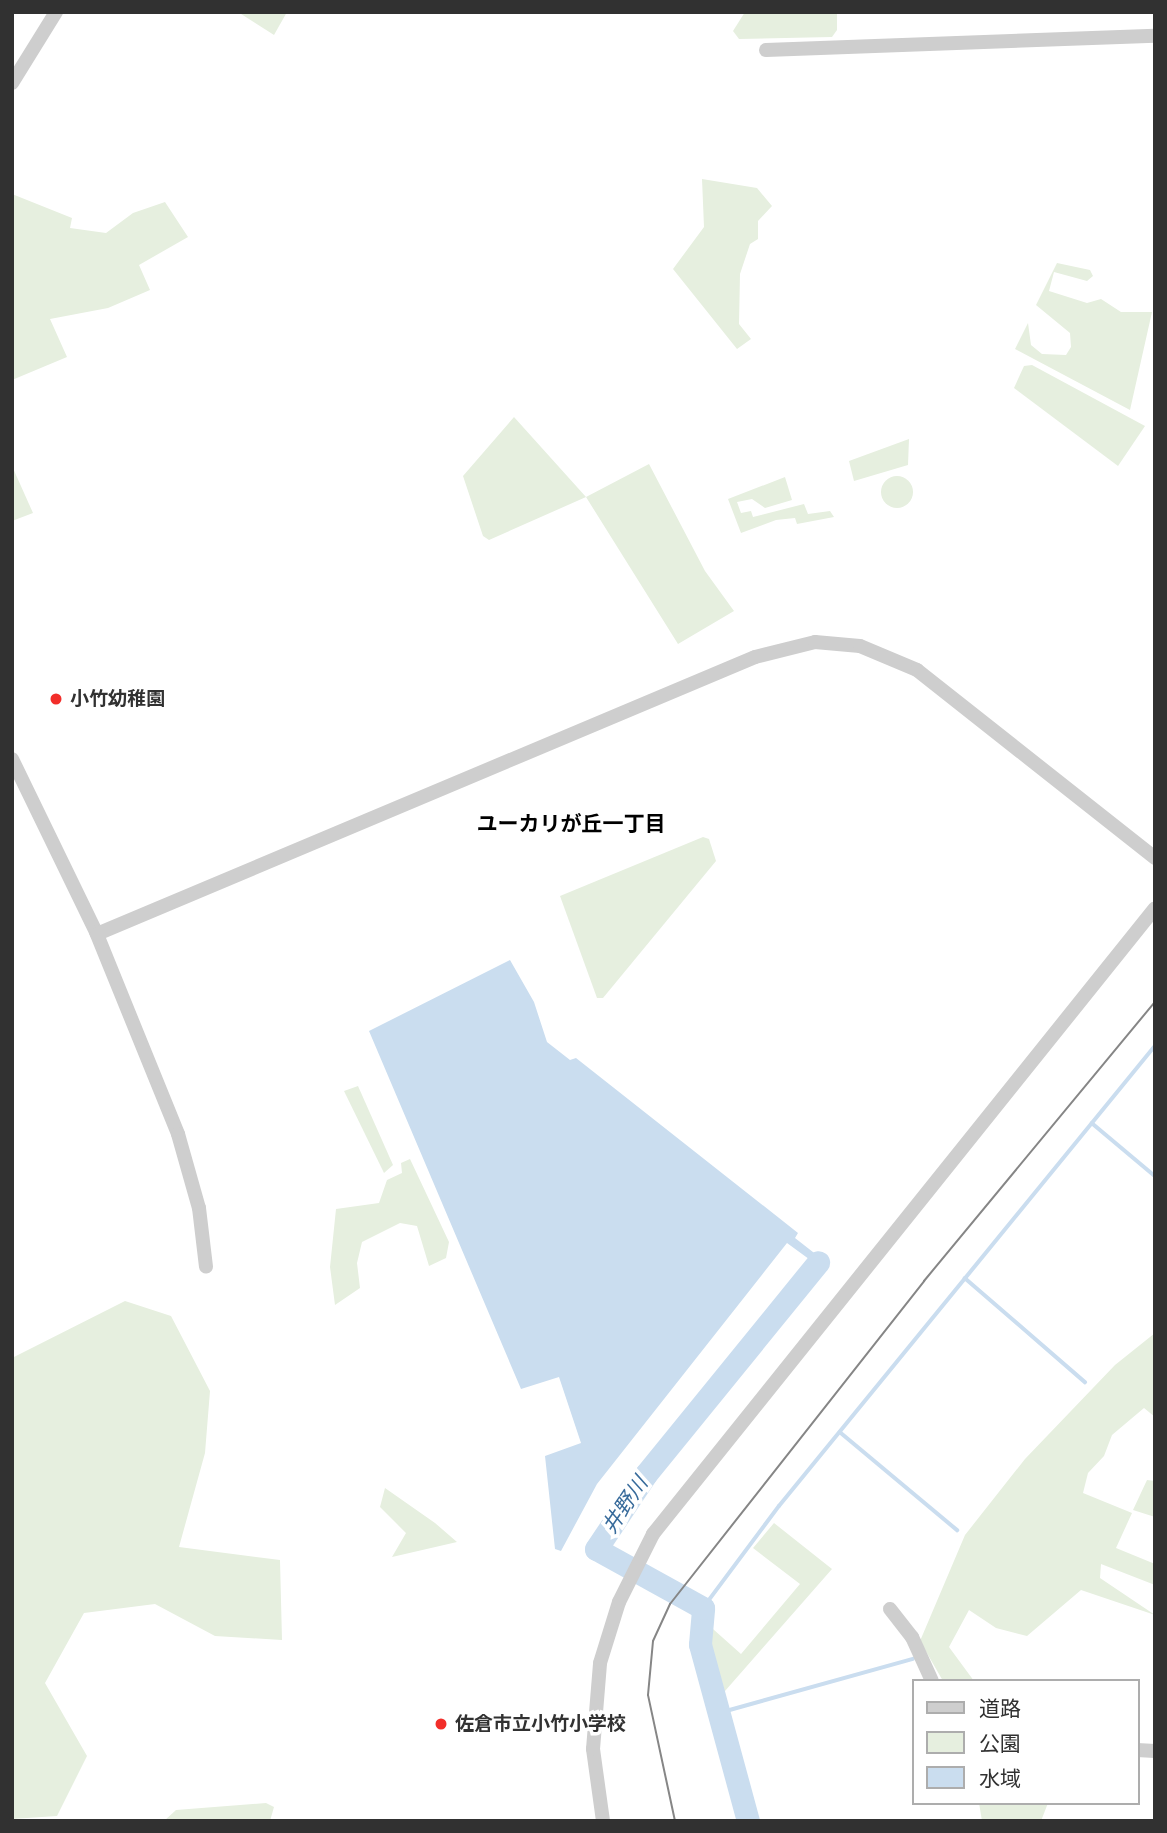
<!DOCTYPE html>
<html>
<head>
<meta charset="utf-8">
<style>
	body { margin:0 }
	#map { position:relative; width:1167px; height:1833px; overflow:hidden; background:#fff; font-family:"DM Sans","Noto Sans JP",sans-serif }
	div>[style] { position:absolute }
	.green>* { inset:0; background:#e6efdf }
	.round { border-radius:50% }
	.water>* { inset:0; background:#caddef }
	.stream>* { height:3.5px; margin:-1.75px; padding:0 1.75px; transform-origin:1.75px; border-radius:1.75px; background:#caddef }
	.river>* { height:23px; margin:-11.5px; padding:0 11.5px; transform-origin:11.5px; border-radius:11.5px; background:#caddef }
	.minor>* { height:14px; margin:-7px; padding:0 7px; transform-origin:7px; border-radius:7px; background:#cecece }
	.tram>* { height:2px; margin:-1px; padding:0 1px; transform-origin:1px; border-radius:1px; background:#868686 }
	.dots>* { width:19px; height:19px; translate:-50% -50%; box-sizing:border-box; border:4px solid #fff; border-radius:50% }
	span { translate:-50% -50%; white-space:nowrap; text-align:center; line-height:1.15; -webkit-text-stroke:7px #fff; paint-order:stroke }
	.poi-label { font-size:19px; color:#313131; font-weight:700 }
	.left { translate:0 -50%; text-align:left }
	.neighbourhood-label { font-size:21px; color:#000; font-weight:700 }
	.water-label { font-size:21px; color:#386b9b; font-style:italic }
	.frame { position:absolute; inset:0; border:14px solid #313131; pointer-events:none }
	.legend { position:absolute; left:912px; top:1679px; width:228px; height:126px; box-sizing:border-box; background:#fff; border:2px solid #adadad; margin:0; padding:9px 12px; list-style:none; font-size:21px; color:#313131 }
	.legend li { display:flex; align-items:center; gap:14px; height:35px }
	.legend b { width:35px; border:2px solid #adadad }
</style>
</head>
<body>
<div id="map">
	<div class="green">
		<i style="clip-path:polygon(238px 12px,287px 12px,274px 35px)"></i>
		<i style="clip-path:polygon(745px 12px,837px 12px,837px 30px,832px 37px,739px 39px,733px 31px)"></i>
		<i style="clip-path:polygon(702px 179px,757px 188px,772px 206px,758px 221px,758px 239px,750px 244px,740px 274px,739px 324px,751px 339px,737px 349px,673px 269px,704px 227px)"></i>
		<i style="clip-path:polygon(12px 194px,72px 218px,70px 228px,106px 233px,133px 213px,165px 202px,188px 237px,139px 265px,150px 290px,108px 308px,50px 319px,67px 357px,12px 380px)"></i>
		<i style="clip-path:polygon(1057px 263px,1090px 270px,1093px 276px,1087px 281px,1054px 272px,1049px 291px,1087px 303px,1101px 299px,1121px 312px,1152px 312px,1130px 410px,1015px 349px,1028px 323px,1031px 345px,1042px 354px,1066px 355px,1071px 347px,1070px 333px,1036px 305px)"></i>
		<i style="clip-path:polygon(1032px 365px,1145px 426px,1118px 466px,1014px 388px,1024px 366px)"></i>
		<i style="clip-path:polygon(514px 417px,586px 497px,649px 464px,705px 571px,734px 611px,678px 644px,586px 497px,489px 540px,483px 536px,463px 476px)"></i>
		<i style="clip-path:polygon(909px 439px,908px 465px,854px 481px,849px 461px)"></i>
		<i style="clip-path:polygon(12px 466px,33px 513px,12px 521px)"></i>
		<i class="round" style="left:881px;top:476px;width:32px;height:32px"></i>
		<i style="clip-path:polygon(785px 477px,792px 500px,765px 508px,752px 499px,737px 502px,741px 513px,751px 511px,753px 517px,804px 504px,808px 514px,830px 511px,834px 517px,797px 524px,795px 518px,776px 520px,741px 533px,728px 499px)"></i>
		<i style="clip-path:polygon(703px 837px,709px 839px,716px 861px,603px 998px,597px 998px,560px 896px)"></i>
		<i style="clip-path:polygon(358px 1086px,393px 1165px,384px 1173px,344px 1091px)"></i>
		<i style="clip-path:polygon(410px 1159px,449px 1242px,446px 1258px,429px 1266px,417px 1226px,400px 1223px,362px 1242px,357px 1263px,360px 1288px,335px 1305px,330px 1267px,336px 1209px,379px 1203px,387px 1180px,402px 1173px,401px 1163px)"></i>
		<i style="clip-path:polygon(125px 1301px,171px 1316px,210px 1391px,205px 1453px,179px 1547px,280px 1560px,282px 1640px,215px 1636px,155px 1604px,84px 1613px,45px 1683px,87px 1756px,57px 1816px,12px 1819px,12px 1358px)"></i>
		<i style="clip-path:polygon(1155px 1333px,1155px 1417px,1144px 1408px,1112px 1435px,1104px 1456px,1088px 1473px,1083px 1493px,1132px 1513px,1116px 1548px,1155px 1564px,1155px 1585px,1101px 1564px,1100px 1578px,1155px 1615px,1081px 1590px,1027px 1636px,996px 1628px,969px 1610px,949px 1647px,974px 1681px,943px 1681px,920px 1641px,965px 1535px,1025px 1459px,1115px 1365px)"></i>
		<i style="clip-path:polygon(1147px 1480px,1155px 1481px,1155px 1517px,1133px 1510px)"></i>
		<i style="clip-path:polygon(385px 1488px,435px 1523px,457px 1542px,392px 1557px,406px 1533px,380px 1507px)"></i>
		<i style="clip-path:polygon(774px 1523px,832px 1569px,718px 1699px,704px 1645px,704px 1621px,741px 1654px,800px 1584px,753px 1548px)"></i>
		<i style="clip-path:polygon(266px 1803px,274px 1807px,270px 1821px,164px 1821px,176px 1810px)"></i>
		<i style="clip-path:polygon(979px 1803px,1048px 1803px,1041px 1821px,982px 1821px)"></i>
	</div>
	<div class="water">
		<i style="clip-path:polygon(510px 960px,534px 1002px,547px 1042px,570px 1060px,576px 1058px,798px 1233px,795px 1238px,818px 1256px,813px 1262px,787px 1243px,597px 1484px,561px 1551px,555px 1549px,545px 1456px,581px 1443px,559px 1377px,521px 1389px,369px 1031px)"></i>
	</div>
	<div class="stream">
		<i style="left:1092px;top:1123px;width:82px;rotate:40.1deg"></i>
		<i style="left:965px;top:1278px;width:159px;rotate:40.9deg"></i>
		<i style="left:840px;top:1432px;width:153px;rotate:39.9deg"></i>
		<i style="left:703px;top:1608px;width:127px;rotate:-53.3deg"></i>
		<i style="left:779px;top:1506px;width:594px;rotate:-50.74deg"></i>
		<i style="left:719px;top:1713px;width:201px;rotate:-15.6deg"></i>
	</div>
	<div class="river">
		<i style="left:748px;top:1821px;width:183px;rotate:-105.2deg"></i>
		<i style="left:700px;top:1644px;width:36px;rotate:-85deg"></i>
		<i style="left:703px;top:1608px;width:122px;rotate:-151.1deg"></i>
		<i style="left:596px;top:1549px;width:90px;rotate:-56.3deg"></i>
		<i style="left:646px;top:1474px;width:273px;rotate:-50.9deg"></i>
	</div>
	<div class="minor">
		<i style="left:766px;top:50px;width:389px;rotate:-2.1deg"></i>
		<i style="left:12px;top:83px;width:84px;rotate:-58.2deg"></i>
		<i style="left:12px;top:759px;width:192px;rotate:64.1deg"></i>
		<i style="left:96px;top:932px;width:218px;rotate:67.9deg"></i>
		<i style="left:178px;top:1134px;width:77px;rotate:74.2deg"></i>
		<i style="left:199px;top:1208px;width:59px;rotate:83.2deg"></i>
		<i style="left:97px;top:934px;width:714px;rotate:-22.83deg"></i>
		<i style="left:755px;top:657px;width:62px;rotate:-14deg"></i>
		<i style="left:815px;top:642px;width:45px;rotate:5.1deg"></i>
		<i style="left:860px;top:646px;width:62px;rotate:22.8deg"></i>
		<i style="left:917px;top:670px;width:303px;rotate:38.3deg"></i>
		<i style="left:890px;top:1609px;width:36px;rotate:52deg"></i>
		<i style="left:912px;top:1637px;width:48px;rotate:65.6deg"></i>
		<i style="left:1137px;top:1750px;width:18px;rotate:3deg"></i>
		<i style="left:603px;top:1821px;width:73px;rotate:-97.9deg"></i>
		<i style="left:593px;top:1749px;width:86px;rotate:-85.3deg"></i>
		<i style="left:600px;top:1663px;width:64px;rotate:-72.7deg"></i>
		<i style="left:619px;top:1602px;width:76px;rotate:-63.4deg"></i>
		<i style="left:653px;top:1534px;width:802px;rotate:-51.27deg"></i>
	</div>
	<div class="tram">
		<i style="left:675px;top:1821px;width:129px;rotate:-102.1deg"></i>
		<i style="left:648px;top:1695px;width:54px;rotate:-84.7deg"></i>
		<i style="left:653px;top:1641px;width:41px;rotate:-65.3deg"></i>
		<i style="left:670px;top:1604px;width:411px;rotate:-51.8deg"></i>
		<i style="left:924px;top:1281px;width:362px;rotate:-50.4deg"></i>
	</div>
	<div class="dots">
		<i style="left:56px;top:699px;background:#f22e2a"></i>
		<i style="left:441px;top:1724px;background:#f22e2a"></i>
	</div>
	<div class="poi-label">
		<span class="left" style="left:70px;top:699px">小竹幼稚園</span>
		<span class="left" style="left:455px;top:1724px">佐倉市立小竹小学校</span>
	</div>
	<div class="neighbourhood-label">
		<span style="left:571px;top:824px">ユーカリが丘一丁目</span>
	</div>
	<div class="water-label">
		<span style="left:625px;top:1505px;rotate:-56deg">井野川</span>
	</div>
	<div class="frame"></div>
	<ul class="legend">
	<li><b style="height:9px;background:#cecece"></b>道路</li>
	<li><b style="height:19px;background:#e6efdf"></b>公園</li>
	<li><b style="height:19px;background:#caddef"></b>水域</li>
	</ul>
</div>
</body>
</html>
